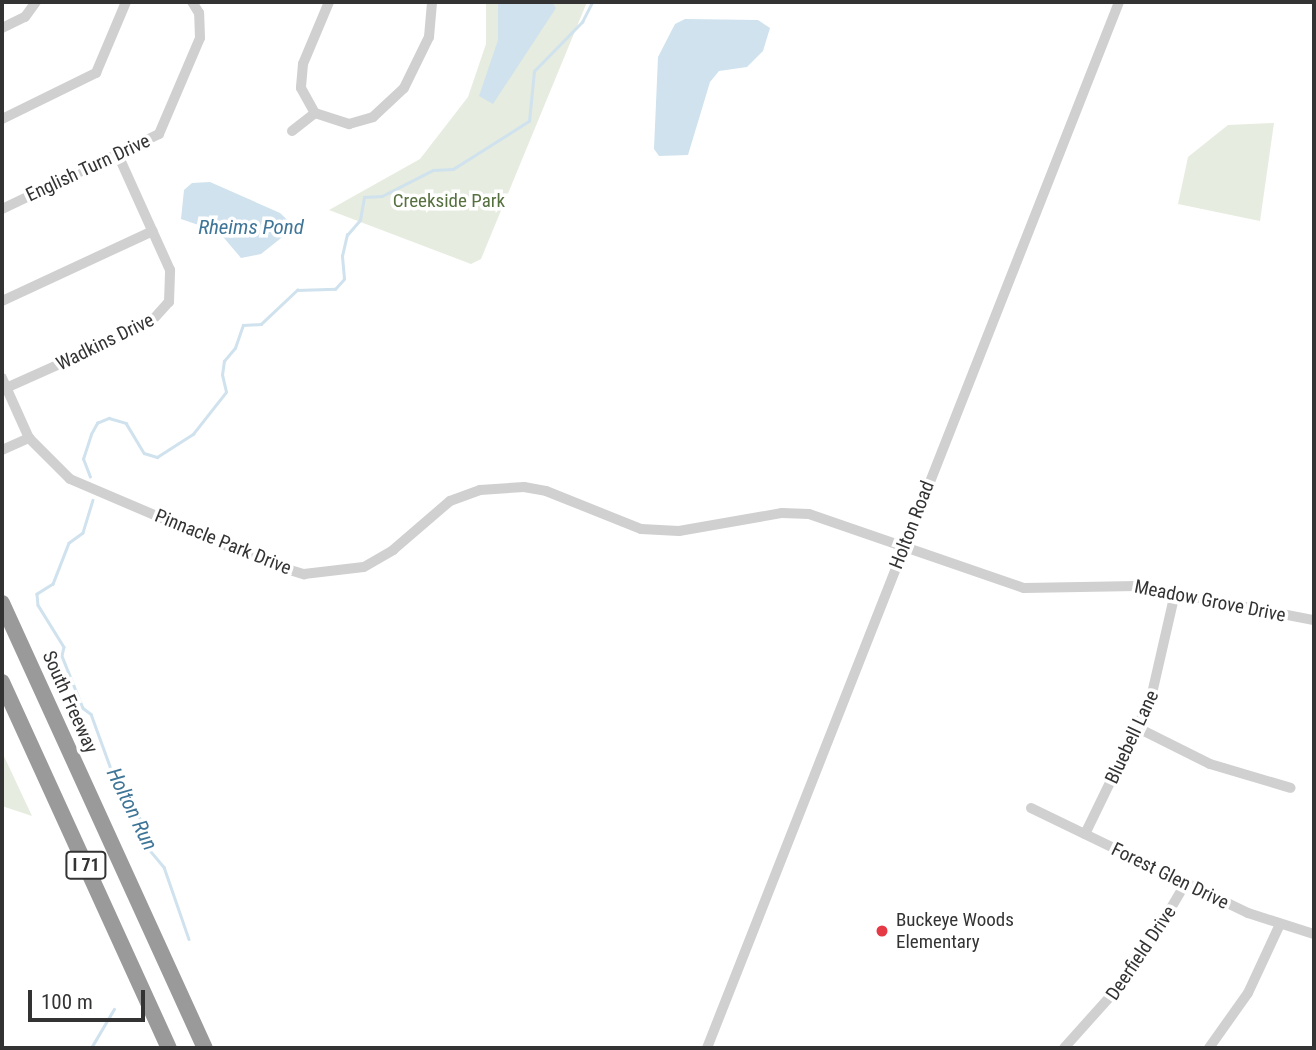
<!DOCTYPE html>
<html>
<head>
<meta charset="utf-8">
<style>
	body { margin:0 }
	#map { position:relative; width:1316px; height:1050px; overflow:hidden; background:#fff; font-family:"Roboto Condensed",sans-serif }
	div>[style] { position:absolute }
	.green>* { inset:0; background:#e6ecdf }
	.water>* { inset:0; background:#cfe2ee }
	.stream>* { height:2.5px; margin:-1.25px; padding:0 1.25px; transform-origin:1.25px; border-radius:1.25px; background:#cfe2ee }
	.minor>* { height:10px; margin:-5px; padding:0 5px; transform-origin:5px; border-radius:5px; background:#d0d0d0 }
	.highway>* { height:16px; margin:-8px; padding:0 8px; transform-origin:8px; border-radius:8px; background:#9a9a9a }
	.dots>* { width:19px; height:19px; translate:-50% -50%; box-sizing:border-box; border:4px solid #fff; border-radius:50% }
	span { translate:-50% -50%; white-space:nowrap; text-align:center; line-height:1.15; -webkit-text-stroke:7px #fff; paint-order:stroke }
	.shield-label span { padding:2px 5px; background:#fff; border:2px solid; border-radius:5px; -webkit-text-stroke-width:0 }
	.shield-label { font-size:18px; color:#333; font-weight:700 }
	.street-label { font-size:19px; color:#333 }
	.park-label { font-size:19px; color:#56703f }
	.poi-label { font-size:19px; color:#333 }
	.left { translate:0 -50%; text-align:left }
	.water-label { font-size:21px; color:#3f7597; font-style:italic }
	.frame { position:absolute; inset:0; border:4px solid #333; pointer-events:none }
	.scale { position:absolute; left:28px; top:990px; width:117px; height:32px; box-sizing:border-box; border:4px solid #333; border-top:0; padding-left:9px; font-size:21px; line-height:24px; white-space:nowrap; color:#333; -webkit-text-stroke:5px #fff; paint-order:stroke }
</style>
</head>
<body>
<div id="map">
	<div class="green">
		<i style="clip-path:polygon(486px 2px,587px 2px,481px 259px,471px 264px,329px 210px,420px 159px,468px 97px,486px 44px)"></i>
		<i style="clip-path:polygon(1274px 123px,1260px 221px,1178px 204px,1188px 157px,1228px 125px)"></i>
		<i style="clip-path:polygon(2px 752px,32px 816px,2px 806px)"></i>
	</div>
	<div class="water">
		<i style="clip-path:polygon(498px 2px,552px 2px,556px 8px,493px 104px,479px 96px,498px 40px)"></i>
		<i style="clip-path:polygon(685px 19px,758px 20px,770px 28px,763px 51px,747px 67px,719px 71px,710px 82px,688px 155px,659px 156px,654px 149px,658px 57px,675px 24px)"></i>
		<i style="clip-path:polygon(210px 182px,280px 213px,295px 227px,261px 254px,241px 258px,219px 232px,181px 219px,184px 190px,192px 183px)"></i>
	</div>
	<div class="stream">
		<i style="left:90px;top:477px;width:19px;rotate:-111deg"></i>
		<i style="left:83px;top:459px;width:26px;rotate:-72deg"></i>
		<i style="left:91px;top:434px;width:13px;rotate:-61deg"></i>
		<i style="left:97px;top:423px;width:13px;rotate:-23deg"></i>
		<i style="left:109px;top:418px;width:18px;rotate:16deg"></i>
		<i style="left:126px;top:423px;width:35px;rotate:59deg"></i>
		<i style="left:144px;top:453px;width:14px;rotate:17deg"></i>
		<i style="left:157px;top:457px;width:43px;rotate:-32.6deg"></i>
		<i style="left:193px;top:434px;width:53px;rotate:-51.8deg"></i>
		<i style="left:226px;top:392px;width:17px;rotate:-103deg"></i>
		<i style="left:222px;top:375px;width:14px;rotate:-82deg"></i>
		<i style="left:224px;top:361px;width:17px;rotate:-50deg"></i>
		<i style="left:235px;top:348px;width:24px;rotate:-71deg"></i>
		<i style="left:243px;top:325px;width:18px;rotate:-3deg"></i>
		<i style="left:261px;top:324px;width:50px;rotate:-43.4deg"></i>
		<i style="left:297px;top:290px;width:38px;rotate:-2deg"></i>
		<i style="left:335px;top:289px;width:13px;rotate:-48deg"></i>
		<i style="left:344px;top:279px;width:23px;rotate:-95deg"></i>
		<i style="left:342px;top:256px;width:22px;rotate:-77deg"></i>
		<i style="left:347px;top:235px;width:20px;rotate:-49deg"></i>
		<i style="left:360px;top:220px;width:23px;rotate:-80deg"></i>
		<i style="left:364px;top:197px;width:18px;rotate:-3deg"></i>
		<i style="left:382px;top:196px;width:57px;rotate:-27deg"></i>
		<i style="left:433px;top:170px;width:20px;rotate:-3deg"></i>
		<i style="left:453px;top:169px;width:90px;rotate:-32.3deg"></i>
		<i style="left:529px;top:121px;width:50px;rotate:-84.3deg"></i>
		<i style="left:534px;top:71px;width:69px;rotate:-45.6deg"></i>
		<i style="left:582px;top:22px;width:22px;rotate:-63deg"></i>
		<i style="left:93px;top:500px;width:34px;rotate:107deg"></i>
		<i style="left:83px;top:533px;width:17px;rotate:144deg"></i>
		<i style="left:69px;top:543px;width:44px;rotate:111.3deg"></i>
		<i style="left:53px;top:584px;width:19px;rotate:148deg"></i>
		<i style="left:37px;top:594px;width:11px;rotate:85deg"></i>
		<i style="left:38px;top:605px;width:49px;rotate:58.2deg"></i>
		<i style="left:64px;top:647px;width:9px;rotate:103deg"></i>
		<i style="left:62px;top:656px;width:56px;rotate:68deg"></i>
		<i style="left:83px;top:708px;width:10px;rotate:37deg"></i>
		<i style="left:91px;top:714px;width:59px;rotate:70deg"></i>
		<i style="left:111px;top:769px;width:59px;rotate:59.5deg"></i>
		<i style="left:141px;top:820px;width:29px;rotate:76deg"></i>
		<i style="left:148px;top:848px;width:25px;rotate:50deg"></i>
		<i style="left:164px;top:867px;width:76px;rotate:70.9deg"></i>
		<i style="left:91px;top:1048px;width:45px;rotate:-59.5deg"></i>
	</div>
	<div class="minor">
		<i style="left:329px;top:2px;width:67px;rotate:112.8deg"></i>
		<i style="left:303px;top:64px;width:24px;rotate:95deg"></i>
		<i style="left:301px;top:88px;width:29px;rotate:61deg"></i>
		<i style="left:315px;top:113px;width:36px;rotate:18deg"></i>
		<i style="left:349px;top:124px;width:25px;rotate:-16deg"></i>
		<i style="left:373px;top:117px;width:42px;rotate:-43.1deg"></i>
		<i style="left:404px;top:88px;width:57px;rotate:-63.9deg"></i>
		<i style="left:429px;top:37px;width:35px;rotate:-85deg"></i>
		<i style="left:2px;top:28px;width:25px;rotate:-26deg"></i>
		<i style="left:25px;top:17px;width:19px;rotate:-54deg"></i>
		<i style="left:2px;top:119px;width:105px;rotate:-26.1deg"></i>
		<i style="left:96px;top:73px;width:77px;rotate:-67.1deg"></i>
		<i style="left:292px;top:131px;width:29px;rotate:-38deg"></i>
		<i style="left:2px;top:209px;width:174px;rotate:-25.5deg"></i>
		<i style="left:159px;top:134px;width:104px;rotate:-66.9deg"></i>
		<i style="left:200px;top:38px;width:25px;rotate:-92deg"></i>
		<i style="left:199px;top:13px;width:13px;rotate:-122deg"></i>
		<i style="left:2px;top:301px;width:166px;rotate:-24.9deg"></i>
		<i style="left:2px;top:378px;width:66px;rotate:65.8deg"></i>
		<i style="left:29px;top:438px;width:58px;rotate:45deg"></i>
		<i style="left:70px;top:479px;width:214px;rotate:23.1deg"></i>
		<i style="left:267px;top:563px;width:39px;rotate:17deg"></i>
		<i style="left:304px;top:574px;width:60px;rotate:-6.7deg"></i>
		<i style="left:364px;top:567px;width:34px;rotate:-30deg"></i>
		<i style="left:393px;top:550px;width:75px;rotate:-40.7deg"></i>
		<i style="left:450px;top:501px;width:32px;rotate:-20deg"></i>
		<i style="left:480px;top:490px;width:44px;rotate:-3.9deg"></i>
		<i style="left:524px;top:487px;width:22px;rotate:10deg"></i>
		<i style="left:546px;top:491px;width:102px;rotate:21.8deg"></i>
		<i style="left:641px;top:529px;width:38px;rotate:3deg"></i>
		<i style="left:679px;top:531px;width:105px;rotate:-9.9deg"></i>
		<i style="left:782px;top:513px;width:27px;rotate:2deg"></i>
		<i style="left:809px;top:514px;width:227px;rotate:19deg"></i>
		<i style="left:1024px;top:588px;width:113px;rotate:-1deg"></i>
		<i style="left:1137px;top:586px;width:180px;rotate:10.9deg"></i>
		<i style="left:6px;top:388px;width:157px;rotate:-24.1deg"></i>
		<i style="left:149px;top:324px;width:30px;rotate:-48deg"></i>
		<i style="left:169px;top:302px;width:32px;rotate:-88deg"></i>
		<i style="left:170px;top:270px;width:124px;rotate:-114.3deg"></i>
		<i style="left:2px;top:450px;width:30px;rotate:-24deg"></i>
		<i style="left:1138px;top:728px;width:80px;rotate:26.6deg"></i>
		<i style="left:1210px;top:764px;width:84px;rotate:16.5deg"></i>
		<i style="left:1031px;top:808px;width:241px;rotate:25.8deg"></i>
		<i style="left:1248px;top:913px;width:69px;rotate:17.7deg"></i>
		<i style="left:1085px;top:834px;width:151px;rotate:-64.1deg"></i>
		<i style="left:1151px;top:698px;width:108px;rotate:-77.1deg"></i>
		<i style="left:707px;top:1048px;width:1124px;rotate:-68.5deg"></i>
		<i style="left:1064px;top:1048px;width:106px;rotate:-48.1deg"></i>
		<i style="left:1135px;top:969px;width:99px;rotate:-59.5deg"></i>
		<i style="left:1209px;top:1048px;width:67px;rotate:-54.7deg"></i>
		<i style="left:1248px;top:993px;width:76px;rotate:-65.1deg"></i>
	</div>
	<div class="highway">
		<i style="left:2px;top:603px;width:489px;rotate:65.5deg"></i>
		<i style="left:2px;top:682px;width:402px;rotate:65.5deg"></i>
	</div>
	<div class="dots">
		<i style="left:882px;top:931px;background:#e63946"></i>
	</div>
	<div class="shield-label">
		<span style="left:86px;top:865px">I 71</span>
	</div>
	<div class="street-label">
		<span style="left:88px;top:168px;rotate:-25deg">English Turn Drive</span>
		<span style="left:105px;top:342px;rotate:-26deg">Wadkins Drive</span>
		<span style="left:912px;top:525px;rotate:-69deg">Holton Road</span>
		<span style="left:223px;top:542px;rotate:22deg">Pinnacle Park Drive</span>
		<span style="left:1210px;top:601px;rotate:11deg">Meadow Grove Drive</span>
		<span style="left:70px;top:702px;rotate:66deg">South Freeway</span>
		<span style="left:1132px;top:737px;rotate:-65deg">Bluebell Lane</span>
		<span style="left:1170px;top:876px;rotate:26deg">Forest Glen Drive</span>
		<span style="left:1141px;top:953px;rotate:-56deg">Deerfield Drive</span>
	</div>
	<div class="park-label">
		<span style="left:449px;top:201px">Creekside Park</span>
	</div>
	<div class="poi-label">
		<span class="left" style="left:896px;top:931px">Buckeye Woods<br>Elementary</span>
	</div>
	<div class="water-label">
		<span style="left:251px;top:227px">Rheims Pond</span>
		<span style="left:132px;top:809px;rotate:64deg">Holton Run</span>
	</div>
	<div class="frame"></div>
	<div class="scale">100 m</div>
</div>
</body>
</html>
